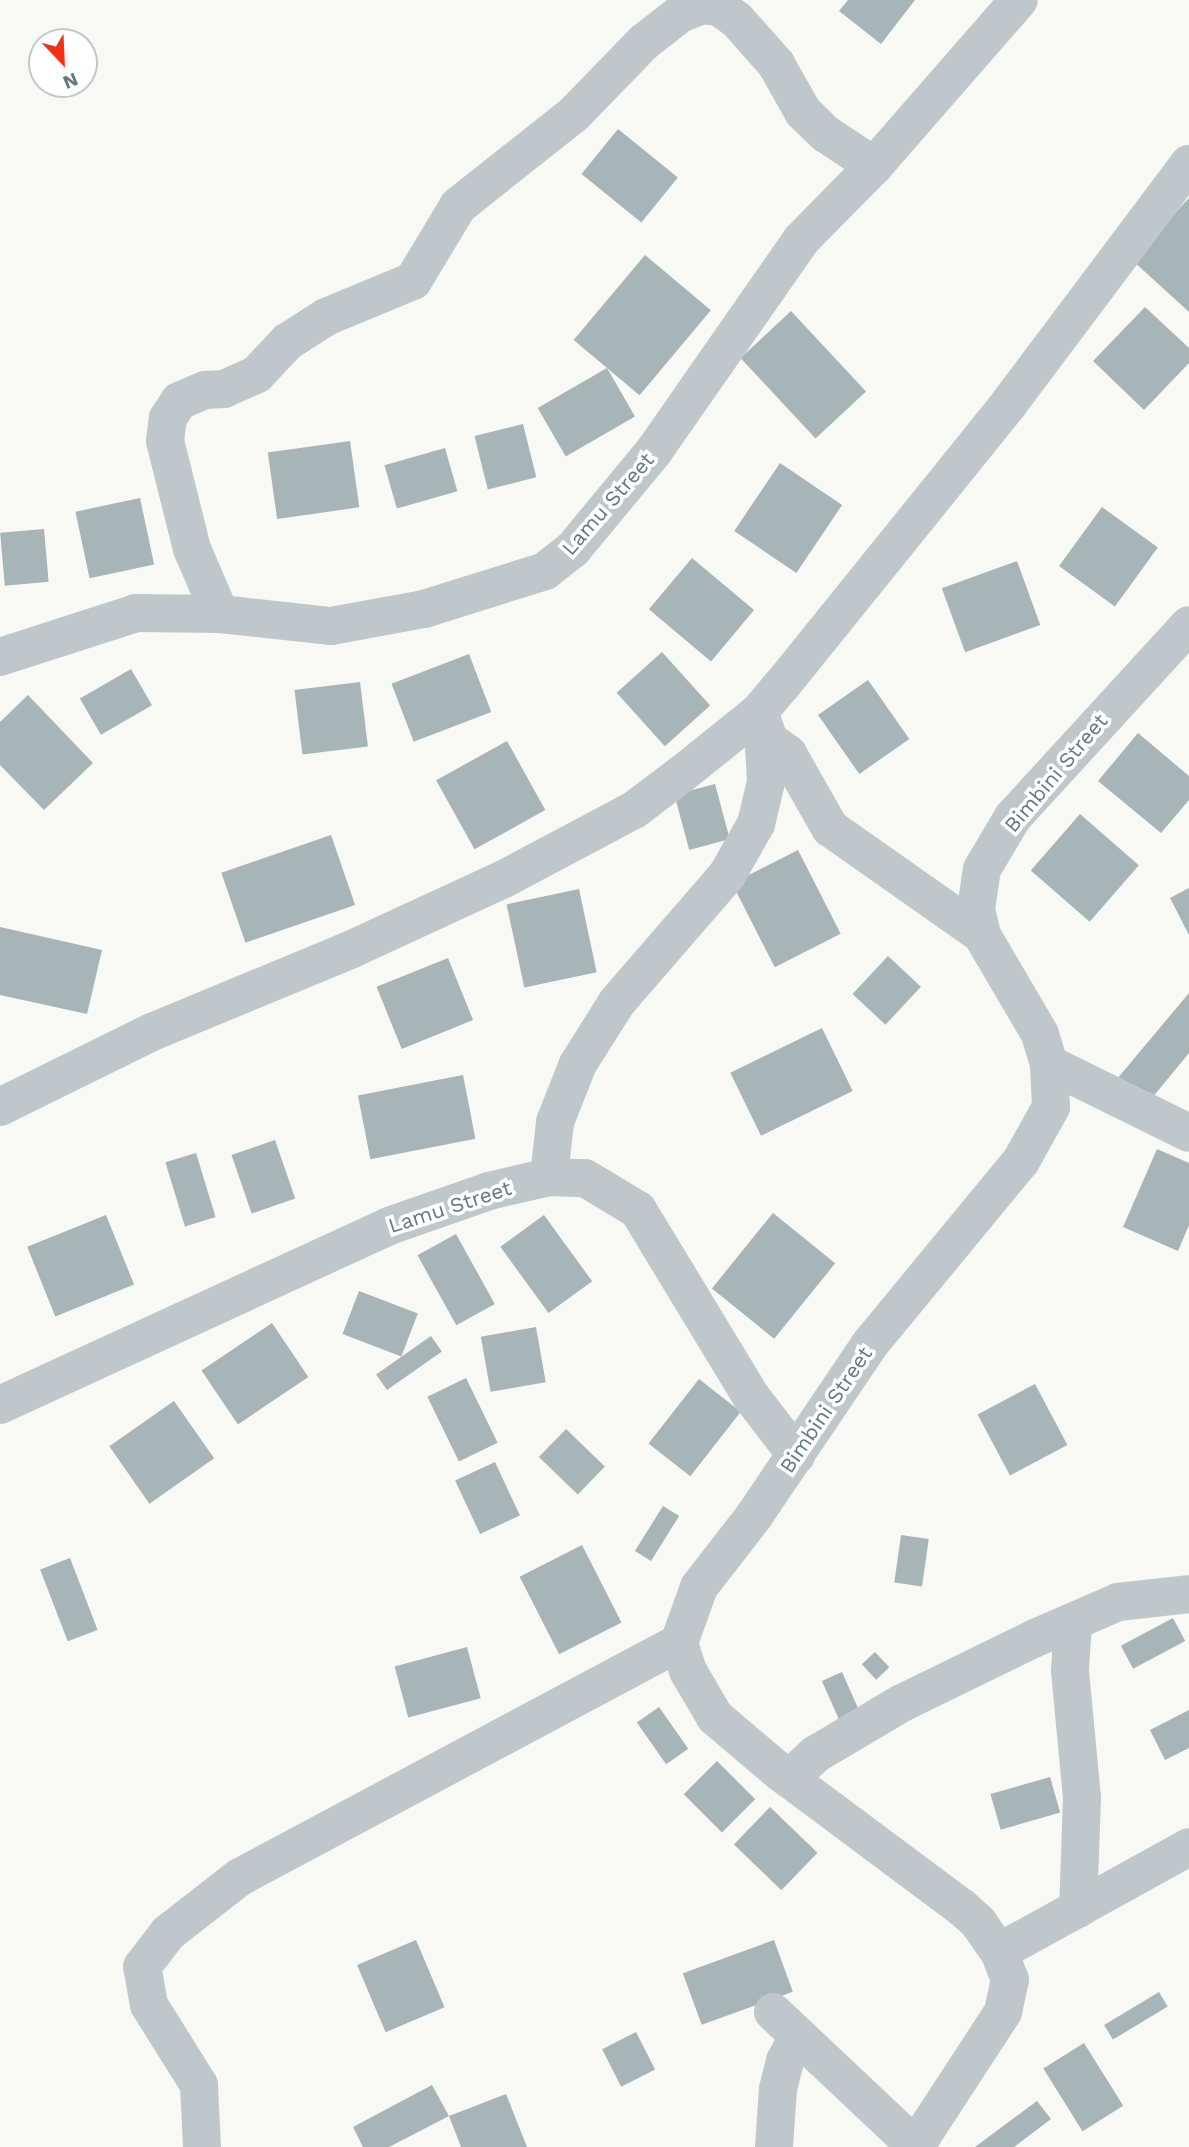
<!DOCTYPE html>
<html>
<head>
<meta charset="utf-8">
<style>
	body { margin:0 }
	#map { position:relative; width:1189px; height:2147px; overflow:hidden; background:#f8f8f5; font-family:"Work Sans",sans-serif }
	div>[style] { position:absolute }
	.building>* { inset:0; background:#a7b4b8; transform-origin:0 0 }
	.minor>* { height:38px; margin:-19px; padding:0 19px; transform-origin:19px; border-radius:19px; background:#c0c7ca }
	span { translate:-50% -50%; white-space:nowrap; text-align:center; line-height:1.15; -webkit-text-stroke:7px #fff; paint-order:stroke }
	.street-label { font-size:21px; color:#607983 }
	.north { position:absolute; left:28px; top:28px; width:70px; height:70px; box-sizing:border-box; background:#fff; border:2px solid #bfc9cd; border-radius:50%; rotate:157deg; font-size:19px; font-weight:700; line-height:28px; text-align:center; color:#607983 }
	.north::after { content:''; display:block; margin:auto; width:24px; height:32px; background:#f53019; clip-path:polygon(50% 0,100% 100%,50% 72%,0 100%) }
</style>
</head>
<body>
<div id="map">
	<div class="building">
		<i style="clip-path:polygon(848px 0,915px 0,881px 44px,839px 11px)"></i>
		<i style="left:618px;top:129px;width:77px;height:58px;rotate:39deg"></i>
		<i style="clip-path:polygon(1189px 198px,1189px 312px,1132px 260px)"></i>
		<i style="left:645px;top:255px;width:86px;height:111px;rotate:40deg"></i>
		<i style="clip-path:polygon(1145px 307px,1189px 348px,1189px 363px,1144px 410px,1093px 361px)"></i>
		<i style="left:791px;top:311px;width:110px;height:69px;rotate:47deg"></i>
		<i style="left:607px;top:368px;width:56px;height:80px;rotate:60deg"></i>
		<i style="left:523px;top:424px;width:55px;height:50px;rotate:76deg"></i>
		<i style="left:350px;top:441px;width:67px;height:83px;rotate:82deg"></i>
		<i style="left:445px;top:448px;width:45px;height:63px;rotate:74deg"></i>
		<i style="left:780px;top:463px;width:75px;height:82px;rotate:34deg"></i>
		<i style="left:140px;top:498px;width:68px;height:66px;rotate:78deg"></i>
		<i style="left:1102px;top:507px;width:69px;height:73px;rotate:36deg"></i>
		<i style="left:44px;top:529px;width:53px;height:44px;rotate:85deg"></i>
		<i style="left:692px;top:558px;width:81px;height:67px;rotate:40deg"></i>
		<i style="left:1017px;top:561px;width:68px;height:80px;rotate:70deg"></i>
		<i style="left:662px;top:652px;width:72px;height:61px;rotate:48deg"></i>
		<i style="left:469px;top:654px;width:62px;height:83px;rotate:69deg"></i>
		<i style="left:131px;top:669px;width:42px;height:59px;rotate:60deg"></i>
		<i style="left:868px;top:680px;width:72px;height:61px;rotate:55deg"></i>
		<i style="left:360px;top:682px;width:65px;height:66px;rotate:83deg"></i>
		<i style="clip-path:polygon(28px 695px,93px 763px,44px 810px,0 765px,0 722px)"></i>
		<i style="clip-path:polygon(1138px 733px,1189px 776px,1189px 800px,1161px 833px,1098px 781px)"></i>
		<i style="left:507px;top:741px;width:79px;height:81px;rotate:61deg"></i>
		<i style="left:715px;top:784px;width:57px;height:42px;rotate:75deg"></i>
		<i style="left:1080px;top:814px;width:78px;height:75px;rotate:41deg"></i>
		<i style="left:331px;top:835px;width:74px;height:116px;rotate:71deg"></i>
		<i style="left:798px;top:850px;width:94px;height:74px;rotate:63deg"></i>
		<i style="clip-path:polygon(1189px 888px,1189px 935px,1170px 898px)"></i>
		<i style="left:579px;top:889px;width:85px;height:74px;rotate:78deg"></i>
		<i style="clip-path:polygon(0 927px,102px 950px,87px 1014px,0 995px)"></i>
		<i style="left:888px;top:956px;width:45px;height:52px;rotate:43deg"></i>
		<i style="left:448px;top:958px;width:67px;height:77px;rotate:68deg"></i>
		<i style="clip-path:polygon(1189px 993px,1189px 1053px,1147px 1104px,1117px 1079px)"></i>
		<i style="left:822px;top:1028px;width:70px;height:102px;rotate:64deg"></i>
		<i style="left:463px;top:1075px;width:65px;height:107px;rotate:79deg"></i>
		<i style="left:275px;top:1140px;width:62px;height:46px;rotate:71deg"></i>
		<i style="clip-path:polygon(1157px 1149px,1189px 1163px,1189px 1225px,1178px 1251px,1123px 1227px)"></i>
		<i style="left:196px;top:1153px;width:67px;height:32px;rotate:73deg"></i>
		<i style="left:773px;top:1213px;width:80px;height:97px;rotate:39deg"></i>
		<i style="left:106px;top:1215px;width:75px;height:85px;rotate:68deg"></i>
		<i style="left:544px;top:1215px;width:82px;height:54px;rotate:54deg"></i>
		<i style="left:456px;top:1234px;width:80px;height:44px;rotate:61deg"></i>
		<i style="left:359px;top:1291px;width:63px;height:46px;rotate:21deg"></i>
		<i style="left:272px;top:1323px;width:65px;height:85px;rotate:56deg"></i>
		<i style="left:536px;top:1327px;width:56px;height:56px;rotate:80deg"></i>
		<i style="left:431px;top:1336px;width:19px;height:67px;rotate:55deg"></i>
		<i style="left:466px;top:1378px;width:72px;height:43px;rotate:64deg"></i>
		<i style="left:699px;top:1379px;width:53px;height:82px;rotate:38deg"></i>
		<i style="left:1035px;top:1384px;width:69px;height:65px;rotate:62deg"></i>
		<i style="left:174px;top:1401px;width:70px;height:79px;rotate:55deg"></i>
		<i style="left:566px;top:1429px;width:54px;height:39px;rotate:44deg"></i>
		<i style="left:495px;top:1462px;width:59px;height:44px;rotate:65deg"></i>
		<i style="left:663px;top:1506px;width:19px;height:53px;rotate:32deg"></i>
		<i style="left:901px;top:1535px;width:28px;height:48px;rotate:8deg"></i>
		<i style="left:582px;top:1545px;width:87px;height:70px;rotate:63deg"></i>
		<i style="left:70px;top:1558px;width:77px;height:32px;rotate:69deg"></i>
		<i style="left:1173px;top:1618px;width:26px;height:59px;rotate:62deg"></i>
		<i style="left:467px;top:1647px;width:53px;height:75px;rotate:75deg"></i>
		<i style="left:875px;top:1652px;width:21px;height:18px;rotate:47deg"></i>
		<i style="left:842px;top:1672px;width:47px;height:22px;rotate:66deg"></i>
		<i style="left:659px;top:1707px;width:51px;height:27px;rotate:55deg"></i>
		<i style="clip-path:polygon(1189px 1710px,1189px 1748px,1165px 1760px,1150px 1730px)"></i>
		<i style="left:717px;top:1761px;width:54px;height:47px;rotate:45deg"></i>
		<i style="left:1050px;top:1777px;width:37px;height:62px;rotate:74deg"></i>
		<i style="left:770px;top:1807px;width:66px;height:52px;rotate:44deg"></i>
		<i style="left:416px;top:1940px;width:73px;height:64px;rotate:67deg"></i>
		<i style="left:774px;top:1940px;width:55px;height:97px;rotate:70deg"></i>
		<i style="left:1159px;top:1992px;width:17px;height:64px;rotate:59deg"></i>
		<i style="left:636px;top:2032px;width:42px;height:38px;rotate:63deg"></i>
		<i style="left:1084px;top:2043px;width:74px;height:48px;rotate:58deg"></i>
		<i style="clip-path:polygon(432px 2085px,449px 2116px,389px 2147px,363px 2147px,353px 2127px)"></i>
		<i style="clip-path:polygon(506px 2094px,527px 2147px,461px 2147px,449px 2116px)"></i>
		<i style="clip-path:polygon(1037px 2101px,1051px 2119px,1014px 2147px,975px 2147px)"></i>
	</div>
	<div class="minor">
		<i style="left:220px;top:614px;width:71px;rotate:-113.3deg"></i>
		<i style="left:192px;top:549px;width:111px;rotate:-104deg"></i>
		<i style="left:165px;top:441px;width:23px;rotate:-83deg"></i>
		<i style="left:168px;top:418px;width:20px;rotate:-57deg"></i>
		<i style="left:179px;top:401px;width:28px;rotate:-23deg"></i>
		<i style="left:205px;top:390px;width:19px;rotate:-3deg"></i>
		<i style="left:224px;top:389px;width:36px;rotate:-24deg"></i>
		<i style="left:257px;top:374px;width:44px;rotate:-46.8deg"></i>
		<i style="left:287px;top:342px;width:46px;rotate:-32.7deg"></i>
		<i style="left:326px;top:317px;width:94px;rotate:-22.5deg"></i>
		<i style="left:413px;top:281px;width:87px;rotate:-59deg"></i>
		<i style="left:458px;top:206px;width:148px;rotate:-38.4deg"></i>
		<i style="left:574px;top:114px;width:100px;rotate:-45.8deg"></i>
		<i style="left:644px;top:42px;width:46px;rotate:-37.9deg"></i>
		<i style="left:680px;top:14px;width:24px;rotate:-22deg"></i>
		<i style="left:702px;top:5px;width:17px;rotate:7deg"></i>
		<i style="left:719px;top:7px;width:22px;rotate:36deg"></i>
		<i style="left:737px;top:20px;width:59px;rotate:48.4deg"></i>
		<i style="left:776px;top:64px;width:55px;rotate:60.6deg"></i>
		<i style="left:803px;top:112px;width:32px;rotate:44deg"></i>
		<i style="left:826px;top:134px;width:58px;rotate:33.7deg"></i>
		<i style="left:0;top:657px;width:143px;rotate:-17.9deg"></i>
		<i style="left:136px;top:613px;width:84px;rotate:0.7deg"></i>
		<i style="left:220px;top:614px;width:112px;rotate:6.2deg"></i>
		<i style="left:331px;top:626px;width:95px;rotate:-10.4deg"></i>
		<i style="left:424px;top:609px;width:127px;rotate:-17.4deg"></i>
		<i style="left:545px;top:571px;width:36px;rotate:-38deg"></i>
		<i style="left:573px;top:549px;width:127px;rotate:-50.4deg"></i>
		<i style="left:654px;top:451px;width:257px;rotate:-55.1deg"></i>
		<i style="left:801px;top:240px;width:104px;rotate:-45.4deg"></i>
		<i style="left:874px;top:166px;width:220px;rotate:-48.9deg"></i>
		<i style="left:761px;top:717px;width:24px;rotate:71deg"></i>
		<i style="left:769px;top:740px;width:24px;rotate:36deg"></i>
		<i style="left:788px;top:754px;width:85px;rotate:60.4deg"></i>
		<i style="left:830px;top:828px;width:186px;rotate:35.1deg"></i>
		<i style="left:1049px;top:1064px;width:156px;rotate:26.2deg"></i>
		<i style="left:0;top:1107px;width:169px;rotate:-26.3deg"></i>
		<i style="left:152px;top:1032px;width:214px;rotate:-22.5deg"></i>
		<i style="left:350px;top:950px;width:170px;rotate:-24.8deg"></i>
		<i style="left:504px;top:879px;width:147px;rotate:-28deg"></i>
		<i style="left:634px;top:810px;width:61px;rotate:-37.1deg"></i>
		<i style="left:683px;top:773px;width:97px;rotate:-38.8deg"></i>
		<i style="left:759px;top:712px;width:35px;rotate:-50deg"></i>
		<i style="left:782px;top:685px;width:363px;rotate:-51.1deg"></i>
		<i style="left:1010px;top:402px;width:298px;rotate:-53.1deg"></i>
		<i style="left:549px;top:1177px;width:55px;rotate:-83.8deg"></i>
		<i style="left:555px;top:1122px;width:62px;rotate:-68.4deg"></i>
		<i style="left:578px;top:1064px;width:73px;rotate:-57.8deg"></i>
		<i style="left:617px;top:1002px;width:168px;rotate:-49.1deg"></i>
		<i style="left:727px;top:875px;width:59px;rotate:-60.4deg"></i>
		<i style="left:756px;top:824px;width:43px;rotate:-76.6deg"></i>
		<i style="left:766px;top:782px;width:34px;rotate:-93deg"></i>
		<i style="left:764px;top:748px;width:9px;rotate:-58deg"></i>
		<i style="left:0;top:1405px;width:428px;rotate:-24.7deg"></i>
		<i style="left:389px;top:1226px;width:106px;rotate:-19.3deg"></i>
		<i style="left:489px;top:1191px;width:62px;rotate:-13.1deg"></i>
		<i style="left:549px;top:1177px;width:36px;rotate:2deg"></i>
		<i style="left:585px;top:1178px;width:62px;rotate:31.1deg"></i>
		<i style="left:638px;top:1210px;width:216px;rotate:58.8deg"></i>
		<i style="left:750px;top:1395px;width:76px;rotate:52.5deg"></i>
		<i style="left:1073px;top:1622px;width:49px;rotate:93.5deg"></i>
		<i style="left:1070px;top:1671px;width:127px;rotate:84.6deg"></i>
		<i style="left:1082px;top:1797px;width:112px;rotate:92deg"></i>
		<i style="left:789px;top:1779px;width:37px;rotate:-43deg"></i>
		<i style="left:816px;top:1754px;width:100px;rotate:-30.7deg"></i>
		<i style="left:902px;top:1703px;width:146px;rotate:-26deg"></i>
		<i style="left:1033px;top:1639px;width:93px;rotate:-23.5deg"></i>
		<i style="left:1118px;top:1602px;width:71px;rotate:-6.4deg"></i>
		<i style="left:999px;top:1952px;width:217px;rotate:-28.9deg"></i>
		<i style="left:773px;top:2012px;width:195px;rotate:43.3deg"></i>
		<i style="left:202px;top:2147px;width:62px;rotate:-92.8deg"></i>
		<i style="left:199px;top:2085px;width:94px;rotate:-122deg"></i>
		<i style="left:149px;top:2005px;width:39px;rotate:-100deg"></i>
		<i style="left:142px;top:1967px;width:43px;rotate:-52.6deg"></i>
		<i style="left:168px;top:1933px;width:91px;rotate:-37.9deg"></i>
		<i style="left:240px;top:1877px;width:497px;rotate:-28.1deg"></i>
		<i style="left:774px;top:2147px;width:58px;rotate:-86.1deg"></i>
		<i style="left:778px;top:2089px;width:29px;rotate:-76deg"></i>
		<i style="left:785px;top:2061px;width:27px;rotate:-62deg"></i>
		<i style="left:915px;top:2147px;width:161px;rotate:-56.9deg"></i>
		<i style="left:1003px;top:2012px;width:33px;rotate:-78deg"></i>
		<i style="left:1010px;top:1980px;width:30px;rotate:-111deg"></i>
		<i style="left:999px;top:1952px;width:35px;rotate:-125deg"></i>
		<i style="left:979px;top:1923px;width:24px;rotate:-138deg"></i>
		<i style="left:961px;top:1907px;width:224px;rotate:-143.3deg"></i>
		<i style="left:781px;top:1773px;width:87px;rotate:-139.7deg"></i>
		<i style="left:715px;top:1717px;width:53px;rotate:-120.4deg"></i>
		<i style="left:688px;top:1671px;width:29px;rotate:-108deg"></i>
		<i style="left:679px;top:1643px;width:59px;rotate:-70.3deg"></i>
		<i style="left:699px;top:1587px;width:90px;rotate:-52.2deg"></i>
		<i style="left:754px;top:1516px;width:207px;rotate:-56deg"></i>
		<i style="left:870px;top:1344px;width:237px;rotate:-50.5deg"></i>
		<i style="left:1021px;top:1161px;width:62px;rotate:-60.9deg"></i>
		<i style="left:1051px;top:1107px;width:43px;rotate:-92.7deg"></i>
		<i style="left:1049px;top:1064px;width:31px;rotate:-107deg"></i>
		<i style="left:1040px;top:1034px;width:115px;rotate:-120.4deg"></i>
		<i style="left:982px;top:935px;width:27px;rotate:-103deg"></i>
		<i style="left:976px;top:909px;width:40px;rotate:-81.5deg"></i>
		<i style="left:982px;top:869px;width:61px;rotate:-59.2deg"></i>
		<i style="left:1013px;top:817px;width:260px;rotate:-47.5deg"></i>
	</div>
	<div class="street-label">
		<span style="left:608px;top:504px;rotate:-49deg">Lamu Street</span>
		<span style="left:1056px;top:773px;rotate:-50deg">Bimbini Street</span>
		<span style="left:450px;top:1207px;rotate:-18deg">Lamu Street</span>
		<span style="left:826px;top:1410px;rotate:-56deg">Bimbini Street</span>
	</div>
	<div class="north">N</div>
</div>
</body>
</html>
